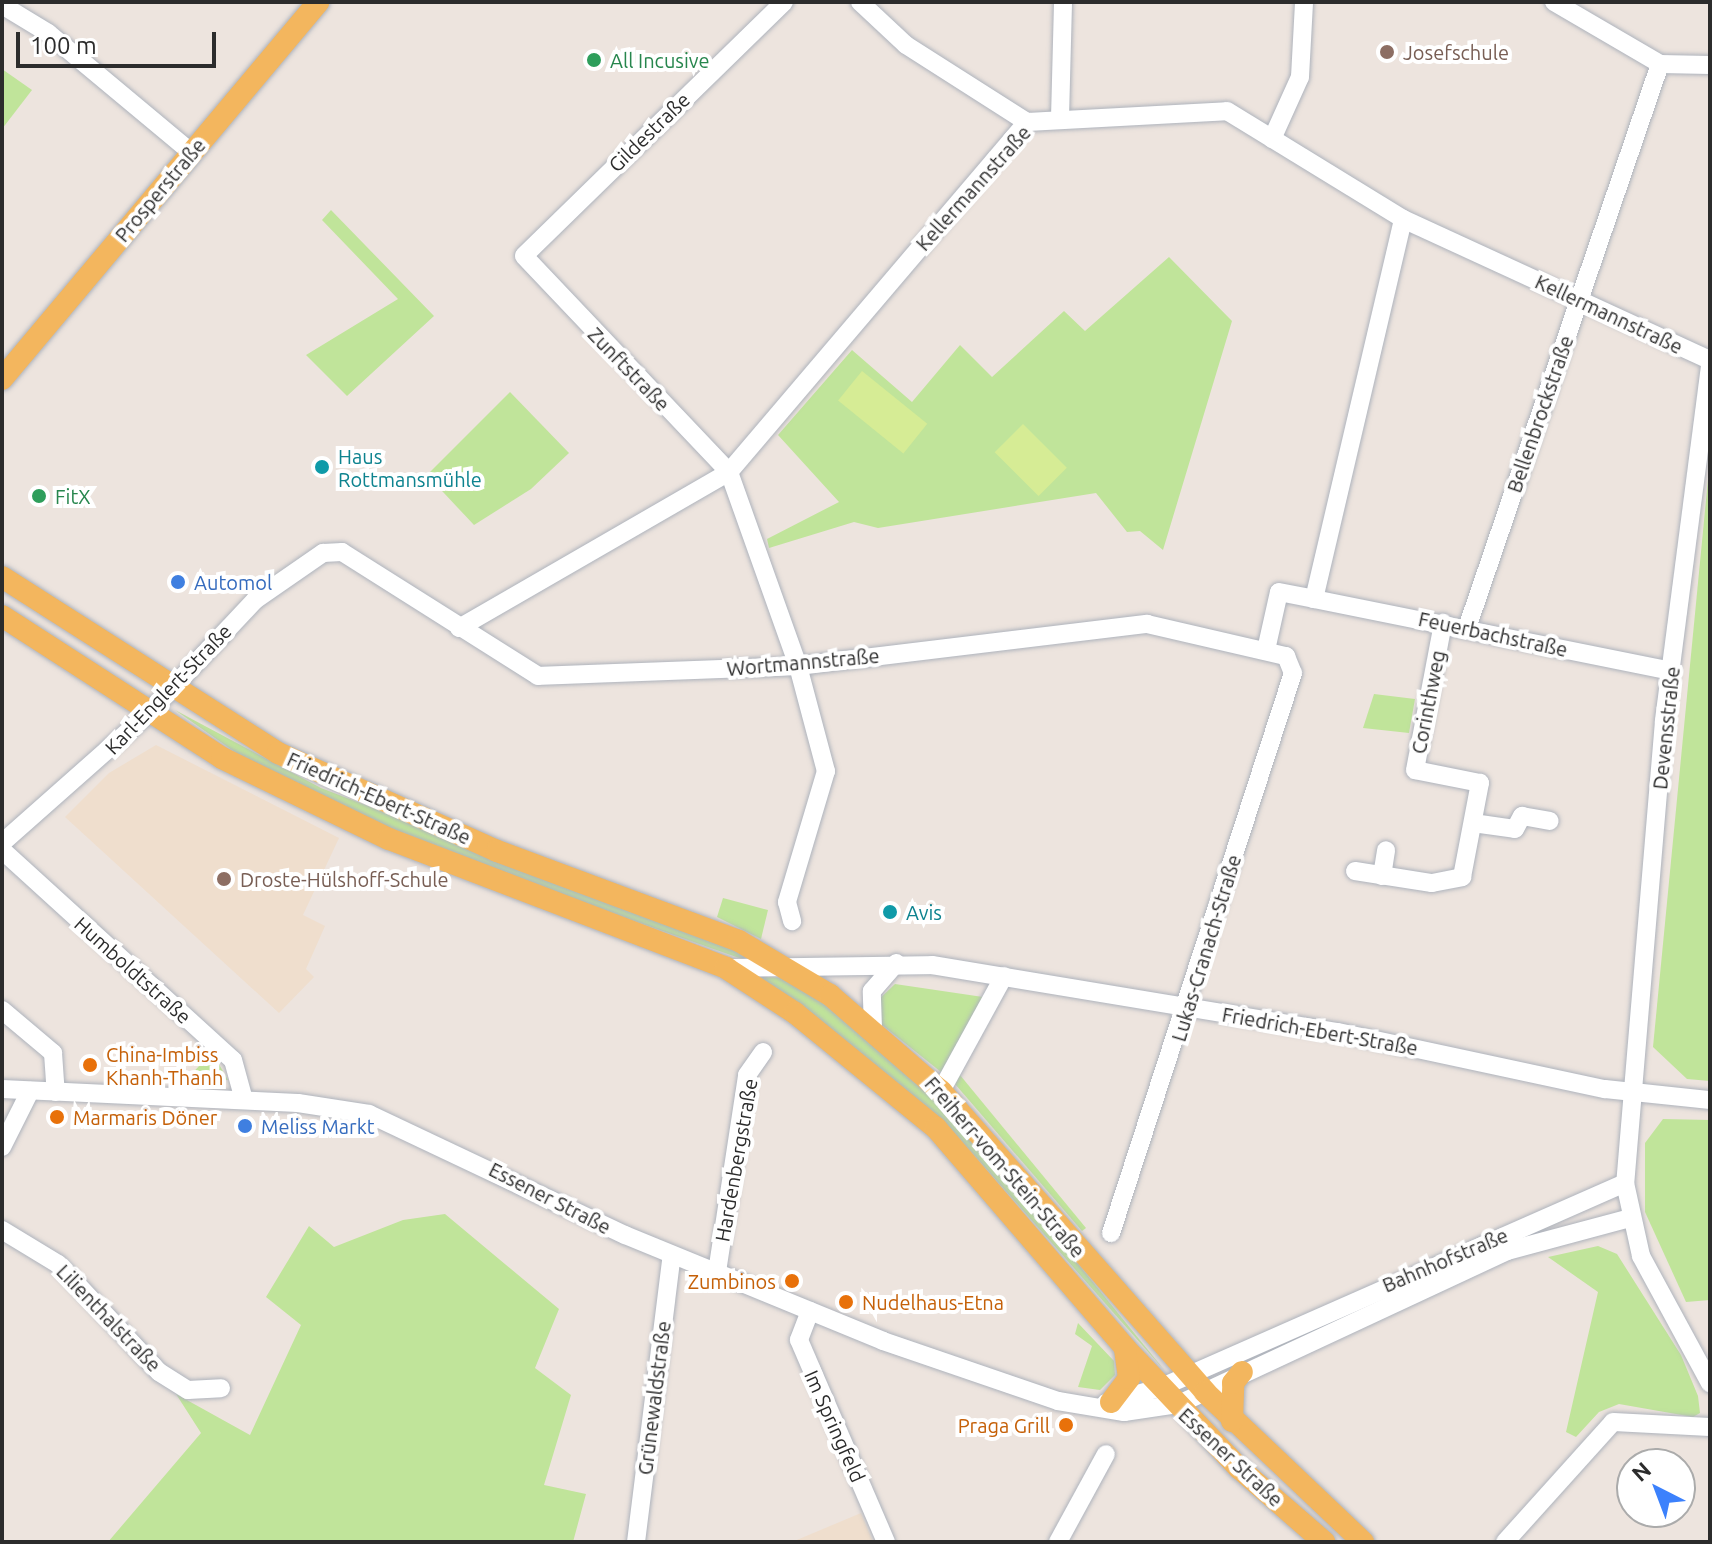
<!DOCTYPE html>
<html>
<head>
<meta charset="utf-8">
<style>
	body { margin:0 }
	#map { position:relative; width:1712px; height:1544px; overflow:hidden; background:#ede4de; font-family:Ubuntu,sans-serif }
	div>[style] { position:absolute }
	.education>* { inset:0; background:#efdecd }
	.green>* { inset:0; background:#c0e49a }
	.pitch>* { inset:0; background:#d6ec95; transform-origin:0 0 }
	.roads { filter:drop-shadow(0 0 2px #aeb3bc) drop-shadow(0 0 2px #aeb3bc) }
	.minor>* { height:18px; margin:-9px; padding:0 9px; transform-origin:9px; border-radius:9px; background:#fff }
	.major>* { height:22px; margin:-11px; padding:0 11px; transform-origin:11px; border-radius:11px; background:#f3b65e }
	.dots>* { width:22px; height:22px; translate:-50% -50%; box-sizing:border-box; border:4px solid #fff; border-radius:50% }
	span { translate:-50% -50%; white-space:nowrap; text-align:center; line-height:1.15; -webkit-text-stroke:8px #fff; paint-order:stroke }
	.education-label { font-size:20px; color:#785e54 }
	.left { translate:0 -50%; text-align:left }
	.leisure-label { font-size:20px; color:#27864d }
	.street-label { font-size:20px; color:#2c2c2c }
	.culture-label { font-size:20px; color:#0d838f }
	.shop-label { font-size:20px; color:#366cbe }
	.food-label { font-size:20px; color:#c56008 }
	.right { translate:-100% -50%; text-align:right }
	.frame { position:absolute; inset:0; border:4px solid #2c2c2c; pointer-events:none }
	.north { position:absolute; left:1616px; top:1448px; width:80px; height:80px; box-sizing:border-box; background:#fff; border:2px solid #ababab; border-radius:50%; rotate:318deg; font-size:22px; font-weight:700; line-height:32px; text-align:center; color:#2c2c2c }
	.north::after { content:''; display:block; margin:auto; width:28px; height:36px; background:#3c81fc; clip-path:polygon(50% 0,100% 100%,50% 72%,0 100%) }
	.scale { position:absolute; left:16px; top:32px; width:200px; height:36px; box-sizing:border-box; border:4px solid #2c2c2c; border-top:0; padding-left:10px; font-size:24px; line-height:28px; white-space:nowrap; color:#2c2c2c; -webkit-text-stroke:6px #fff; paint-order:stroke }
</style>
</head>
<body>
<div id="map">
	<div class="education">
		<i style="clip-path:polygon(156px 745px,339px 838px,303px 915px,325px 926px,306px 969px,314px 977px,279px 1013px,65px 817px,109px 773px)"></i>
		<i style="clip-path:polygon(861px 1513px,873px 1542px,792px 1542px)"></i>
	</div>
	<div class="green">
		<i style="clip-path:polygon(2px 69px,32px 90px,2px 129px)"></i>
		<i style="clip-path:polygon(331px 210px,434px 316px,347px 396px,306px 355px,398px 299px,322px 220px)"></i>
		<i style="clip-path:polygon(1169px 257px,1232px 321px,1163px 550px,1140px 531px,1127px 532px,1096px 493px,878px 528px,854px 522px,769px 548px,767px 539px,839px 502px,778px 435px,852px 350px,912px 402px,960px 345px,992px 377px,1064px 311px,1085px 331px)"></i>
		<i style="clip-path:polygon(510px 392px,569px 453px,531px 489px,474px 525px,427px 475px)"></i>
		<i style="clip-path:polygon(1710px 459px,1710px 1081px,1687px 1079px,1653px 1047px)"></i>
		<i style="clip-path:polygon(1374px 694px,1415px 699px,1409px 733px,1363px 728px)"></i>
		<i style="clip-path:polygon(175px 710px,321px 788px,715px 939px,756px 964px,462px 860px,265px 773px)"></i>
		<i style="clip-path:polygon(723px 898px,768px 910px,761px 939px,717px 917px)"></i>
		<i style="clip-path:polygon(760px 977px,789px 978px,896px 1058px,1027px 1201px,1165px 1371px,943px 1120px)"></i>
		<i style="clip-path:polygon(895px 984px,983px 997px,941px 1072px,881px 1024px,874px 1004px)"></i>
		<i style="clip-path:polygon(212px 1052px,228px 1080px,187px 1079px)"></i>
		<i style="clip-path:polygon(960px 1075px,1086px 1228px,1082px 1231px,955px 1084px)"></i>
		<i style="clip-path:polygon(1663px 1119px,1710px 1120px,1710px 1300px,1686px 1302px,1645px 1212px,1645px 1143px)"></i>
		<i style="clip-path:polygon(445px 1214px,559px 1309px,535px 1368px,571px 1395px,544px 1485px,586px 1494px,573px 1542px,108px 1542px,201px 1433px,176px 1394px,250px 1435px,301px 1325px,266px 1297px,309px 1226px,334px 1247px,403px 1220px)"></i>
		<i style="clip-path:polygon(1598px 1246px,1617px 1254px,1681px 1355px,1698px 1396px,1700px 1413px,1693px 1417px,1619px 1404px,1599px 1412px,1576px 1437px,1566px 1432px,1598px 1292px,1548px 1257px)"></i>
		<i style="clip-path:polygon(1078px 1323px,1114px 1361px,1115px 1375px,1100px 1390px,1078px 1387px,1092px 1346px,1075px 1334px)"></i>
	</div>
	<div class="pitch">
		<i style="left:862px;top:371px;width:84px;height:38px;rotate:39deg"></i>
		<i style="left:1023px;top:424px;width:62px;height:40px;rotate:45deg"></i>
	</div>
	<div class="roads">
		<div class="minor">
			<i style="left:784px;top:2px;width:363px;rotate:135.7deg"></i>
			<i style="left:524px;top:256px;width:298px;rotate:46.5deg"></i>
			<i style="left:729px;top:472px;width:206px;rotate:70.4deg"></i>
			<i style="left:798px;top:666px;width:109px;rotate:75.1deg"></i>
			<i style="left:826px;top:771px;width:137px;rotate:106.6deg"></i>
			<i style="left:787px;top:902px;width:20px;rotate:75deg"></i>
			<i style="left:860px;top:2px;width:63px;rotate:43.1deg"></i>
			<i style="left:906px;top:45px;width:143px;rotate:32.5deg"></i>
			<i style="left:1554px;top:2px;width:123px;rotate:30.3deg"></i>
			<i style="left:1660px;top:64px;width:50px;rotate:1.1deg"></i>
			<i style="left:2px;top:5px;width:54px;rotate:31.3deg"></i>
			<i style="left:48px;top:33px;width:186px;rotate:39.8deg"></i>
			<i style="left:1060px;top:118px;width:116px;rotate:-88.5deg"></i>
			<i style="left:1272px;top:139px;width:68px;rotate:-65.7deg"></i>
			<i style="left:1300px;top:77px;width:75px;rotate:-86.9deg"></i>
			<i style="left:1710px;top:366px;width:358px;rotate:97.4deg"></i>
			<i style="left:1664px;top:721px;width:464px;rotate:94.8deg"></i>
			<i style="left:1625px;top:1183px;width:75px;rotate:77.6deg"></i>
			<i style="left:1641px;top:1256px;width:145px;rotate:61.5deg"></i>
			<i style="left:1314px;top:599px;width:364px;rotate:11.4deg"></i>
			<i style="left:459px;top:628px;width:312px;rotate:-30deg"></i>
			<i style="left:729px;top:472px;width:460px;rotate:-49.6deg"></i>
			<i style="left:1027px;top:122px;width:200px;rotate:-3.1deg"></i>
			<i style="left:1227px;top:111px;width:206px;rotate:31.5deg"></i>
			<i style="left:1403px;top:219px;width:338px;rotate:24.7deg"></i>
			<i style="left:1467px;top:628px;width:596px;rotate:-71.11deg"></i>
			<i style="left:1266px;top:650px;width:59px;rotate:-77.4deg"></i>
			<i style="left:1279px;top:592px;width:36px;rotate:11deg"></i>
			<i style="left:1314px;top:599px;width:390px;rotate:-76.8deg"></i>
			<i style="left:1473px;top:823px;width:42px;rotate:8.1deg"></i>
			<i style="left:1515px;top:829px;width:15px;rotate:-62deg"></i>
			<i style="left:1522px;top:816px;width:28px;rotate:10deg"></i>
			<i style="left:2px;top:843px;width:195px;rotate:-41.5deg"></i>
			<i style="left:148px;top:714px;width:156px;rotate:-46.8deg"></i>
			<i style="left:255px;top:600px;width:83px;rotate:-34.7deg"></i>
			<i style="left:323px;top:553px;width:19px;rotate:-3deg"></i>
			<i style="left:342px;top:552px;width:232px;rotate:32.3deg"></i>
			<i style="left:538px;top:676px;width:260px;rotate:-2.2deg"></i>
			<i style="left:798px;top:666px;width:352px;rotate:-6.9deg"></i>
			<i style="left:1147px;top:624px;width:143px;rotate:13deg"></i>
			<i style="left:1286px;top:656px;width:18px;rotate:68deg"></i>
			<i style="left:1293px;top:673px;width:589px;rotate:108deg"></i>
			<i style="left:2px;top:850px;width:312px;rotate:42.3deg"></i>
			<i style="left:233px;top:1060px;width:41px;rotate:74.6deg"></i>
			<i style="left:1355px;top:871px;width:78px;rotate:8.9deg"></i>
			<i style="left:1432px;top:883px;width:31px;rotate:-11deg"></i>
			<i style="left:1462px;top:877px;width:96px;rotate:-79.2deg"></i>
			<i style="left:1480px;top:783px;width:66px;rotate:-168.7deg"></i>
			<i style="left:1415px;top:770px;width:150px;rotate:-79.2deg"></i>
			<i style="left:1382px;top:876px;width:26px;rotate:-81deg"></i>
			<i style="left:726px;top:968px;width:206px;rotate:-0.8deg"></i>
			<i style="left:932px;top:965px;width:411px;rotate:9.4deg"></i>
			<i style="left:1338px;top:1032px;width:273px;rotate:12.1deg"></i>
			<i style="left:1605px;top:1089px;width:106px;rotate:6deg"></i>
			<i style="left:2px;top:1010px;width:67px;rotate:40.1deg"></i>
			<i style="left:53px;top:1053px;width:39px;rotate:86deg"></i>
			<i style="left:873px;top:1028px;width:37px;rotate:-92deg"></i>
			<i style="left:872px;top:991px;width:37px;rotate:-49deg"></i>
			<i style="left:2px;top:1089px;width:296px;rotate:2.7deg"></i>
			<i style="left:298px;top:1103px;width:72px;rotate:8.8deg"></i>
			<i style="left:369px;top:1114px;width:283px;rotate:25.3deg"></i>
			<i style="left:625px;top:1235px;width:279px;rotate:22.3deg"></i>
			<i style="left:883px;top:1341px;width:185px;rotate:18.9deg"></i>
			<i style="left:1058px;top:1401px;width:67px;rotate:9.5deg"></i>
			<i style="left:1124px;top:1412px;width:56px;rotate:-8.3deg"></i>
			<i style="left:1179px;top:1404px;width:362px;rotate:-25deg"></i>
			<i style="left:1507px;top:1251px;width:127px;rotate:-15deg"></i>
			<i style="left:941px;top:1091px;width:131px;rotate:-61.3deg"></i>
			<i style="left:2px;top:1147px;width:63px;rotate:-63.4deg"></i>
			<i style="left:2px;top:1230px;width:66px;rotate:31.3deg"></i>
			<i style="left:58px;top:1264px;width:148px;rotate:46.9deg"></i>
			<i style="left:159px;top:1372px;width:34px;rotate:32deg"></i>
			<i style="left:188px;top:1390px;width:33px;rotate:-3deg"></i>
			<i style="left:717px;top:1272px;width:199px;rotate:-81.3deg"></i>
			<i style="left:747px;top:1075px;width:28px;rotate:-55deg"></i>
			<i style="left:810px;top:1311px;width:31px;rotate:111deg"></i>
			<i style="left:799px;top:1340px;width:220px;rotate:66.7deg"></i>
			<i style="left:1106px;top:1403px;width:58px;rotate:-15.9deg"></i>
			<i style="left:1162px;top:1387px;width:506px;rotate:-23.78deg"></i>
			<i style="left:636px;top:1542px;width:289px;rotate:-82.9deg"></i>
			<i style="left:1058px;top:1542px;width:100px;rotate:-61.4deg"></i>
			<i style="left:1505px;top:1542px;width:161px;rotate:-48deg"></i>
			<i style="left:1613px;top:1422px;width:97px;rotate:3deg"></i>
		</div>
		<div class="major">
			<i style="left:2px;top:379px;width:492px;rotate:-50deg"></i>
			<i style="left:2px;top:577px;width:327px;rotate:32.5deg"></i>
			<i style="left:278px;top:753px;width:240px;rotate:24.1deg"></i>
			<i style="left:497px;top:851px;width:258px;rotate:20.4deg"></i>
			<i style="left:739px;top:941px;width:106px;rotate:30.7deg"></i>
			<i style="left:830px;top:995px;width:147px;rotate:40.9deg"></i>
			<i style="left:941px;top:1091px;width:400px;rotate:48.7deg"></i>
			<i style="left:1205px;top:1392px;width:218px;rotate:43.5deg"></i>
			<i style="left:2px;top:616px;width:262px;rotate:32.8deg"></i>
			<i style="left:222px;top:758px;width:186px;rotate:25.9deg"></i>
			<i style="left:389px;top:839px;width:361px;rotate:20.9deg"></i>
			<i style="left:726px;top:968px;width:82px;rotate:33.1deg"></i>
			<i style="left:795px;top:1013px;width:182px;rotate:39.2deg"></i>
			<i style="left:936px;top:1128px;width:290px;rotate:49.3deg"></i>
			<i style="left:1125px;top:1348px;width:166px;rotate:46.5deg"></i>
			<i style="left:1239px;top:1468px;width:113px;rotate:41deg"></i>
			<i style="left:1111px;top:1402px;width:30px;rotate:-53deg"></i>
			<i style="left:1129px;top:1378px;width:30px;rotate:-98deg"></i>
			<i style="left:1232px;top:1421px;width:38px;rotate:-88deg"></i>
			<i style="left:1233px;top:1383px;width:14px;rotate:-51deg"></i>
		</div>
	</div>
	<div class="dots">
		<i style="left:1387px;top:52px;background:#8d6e63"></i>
		<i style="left:594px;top:60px;background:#2e9e5b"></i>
		<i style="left:322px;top:467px;background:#0f9aa8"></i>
		<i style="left:39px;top:496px;background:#2e9e5b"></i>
		<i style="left:178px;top:582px;background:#3f7fe0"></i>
		<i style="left:224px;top:879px;background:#8d6e63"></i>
		<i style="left:890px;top:912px;background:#0f9aa8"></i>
		<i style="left:90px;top:1065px;background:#e8710a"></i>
		<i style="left:57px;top:1117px;background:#e8710a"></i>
		<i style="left:245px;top:1126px;background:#3f7fe0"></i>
		<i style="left:792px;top:1281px;background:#e8710a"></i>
		<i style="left:846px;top:1302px;background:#e8710a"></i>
		<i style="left:1066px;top:1425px;background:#e8710a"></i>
	</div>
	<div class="education-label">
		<span class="left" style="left:1403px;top:52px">Josefschule</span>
		<span class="left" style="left:240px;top:879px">Droste-Hülshoff-Schule</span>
	</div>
	<div class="leisure-label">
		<span class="left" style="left:610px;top:60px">All Incusive</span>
		<span class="left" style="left:55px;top:496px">FitX</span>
	</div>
	<div class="street-label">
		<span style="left:649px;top:132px;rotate:-44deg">Gildestraße</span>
		<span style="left:973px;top:188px;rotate:-48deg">Kellermannstraße</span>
		<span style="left:160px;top:190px;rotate:-50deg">Prosperstraße</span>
		<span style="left:1609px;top:314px;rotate:25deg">Kellermannstraße</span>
		<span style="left:629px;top:369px;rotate:46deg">Zunftstraße</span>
		<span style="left:1540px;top:414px;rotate:-71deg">Bellenbrockstraße</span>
		<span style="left:1493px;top:634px;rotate:12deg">Feuerbachstraße</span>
		<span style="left:803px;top:662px;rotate:-5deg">Wortmannstraße</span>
		<span style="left:168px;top:689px;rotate:-46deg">Karl-Englert-Straße</span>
		<span style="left:1428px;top:702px;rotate:-79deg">Corinthweg</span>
		<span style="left:1666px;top:728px;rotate:-84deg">Devensstraße</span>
		<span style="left:379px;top:798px;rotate:24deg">Friedrich-Ebert-Straße</span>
		<span style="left:1206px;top:948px;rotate:-73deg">Lukas-Cranach-Straße</span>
		<span style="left:133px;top:970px;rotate:42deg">Humboldtstraße</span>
		<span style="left:1320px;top:1031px;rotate:10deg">Friedrich-Ebert-Straße</span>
		<span style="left:736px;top:1160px;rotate:-80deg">Hardenbergstraße</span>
		<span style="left:1005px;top:1167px;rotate:49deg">Freiherr-vom-Stein-Straße</span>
		<span style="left:550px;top:1198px;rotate:27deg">Essener Straße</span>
		<span style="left:1445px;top:1260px;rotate:-23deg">Bahnhofstraße</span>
		<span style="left:109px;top:1318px;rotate:46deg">Lilienthalstraße</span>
		<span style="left:654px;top:1398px;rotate:-83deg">Grünewaldstraße</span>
		<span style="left:835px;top:1426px;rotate:66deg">Im Springfeld</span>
		<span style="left:1231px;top:1457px;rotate:43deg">Essener Straße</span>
	</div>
	<div class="culture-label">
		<span class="left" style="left:338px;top:468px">Haus<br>Rottmansmühle</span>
		<span class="left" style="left:906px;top:912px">Avis</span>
	</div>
	<div class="shop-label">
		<span class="left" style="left:194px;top:582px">Automol</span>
		<span class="left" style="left:261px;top:1126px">Meliss Markt</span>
	</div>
	<div class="food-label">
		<span class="left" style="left:106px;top:1066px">China-Imbiss<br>Khanh-Thanh</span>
		<span class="left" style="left:73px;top:1117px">Marmaris Döner</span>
		<span class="right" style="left:776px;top:1281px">Zumbinos</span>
		<span class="left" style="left:862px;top:1302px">Nudelhaus-Etna</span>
		<span class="right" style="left:1050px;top:1425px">Praga Grill</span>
	</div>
	<div class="frame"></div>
	<div class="north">N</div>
	<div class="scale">100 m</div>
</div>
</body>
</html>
